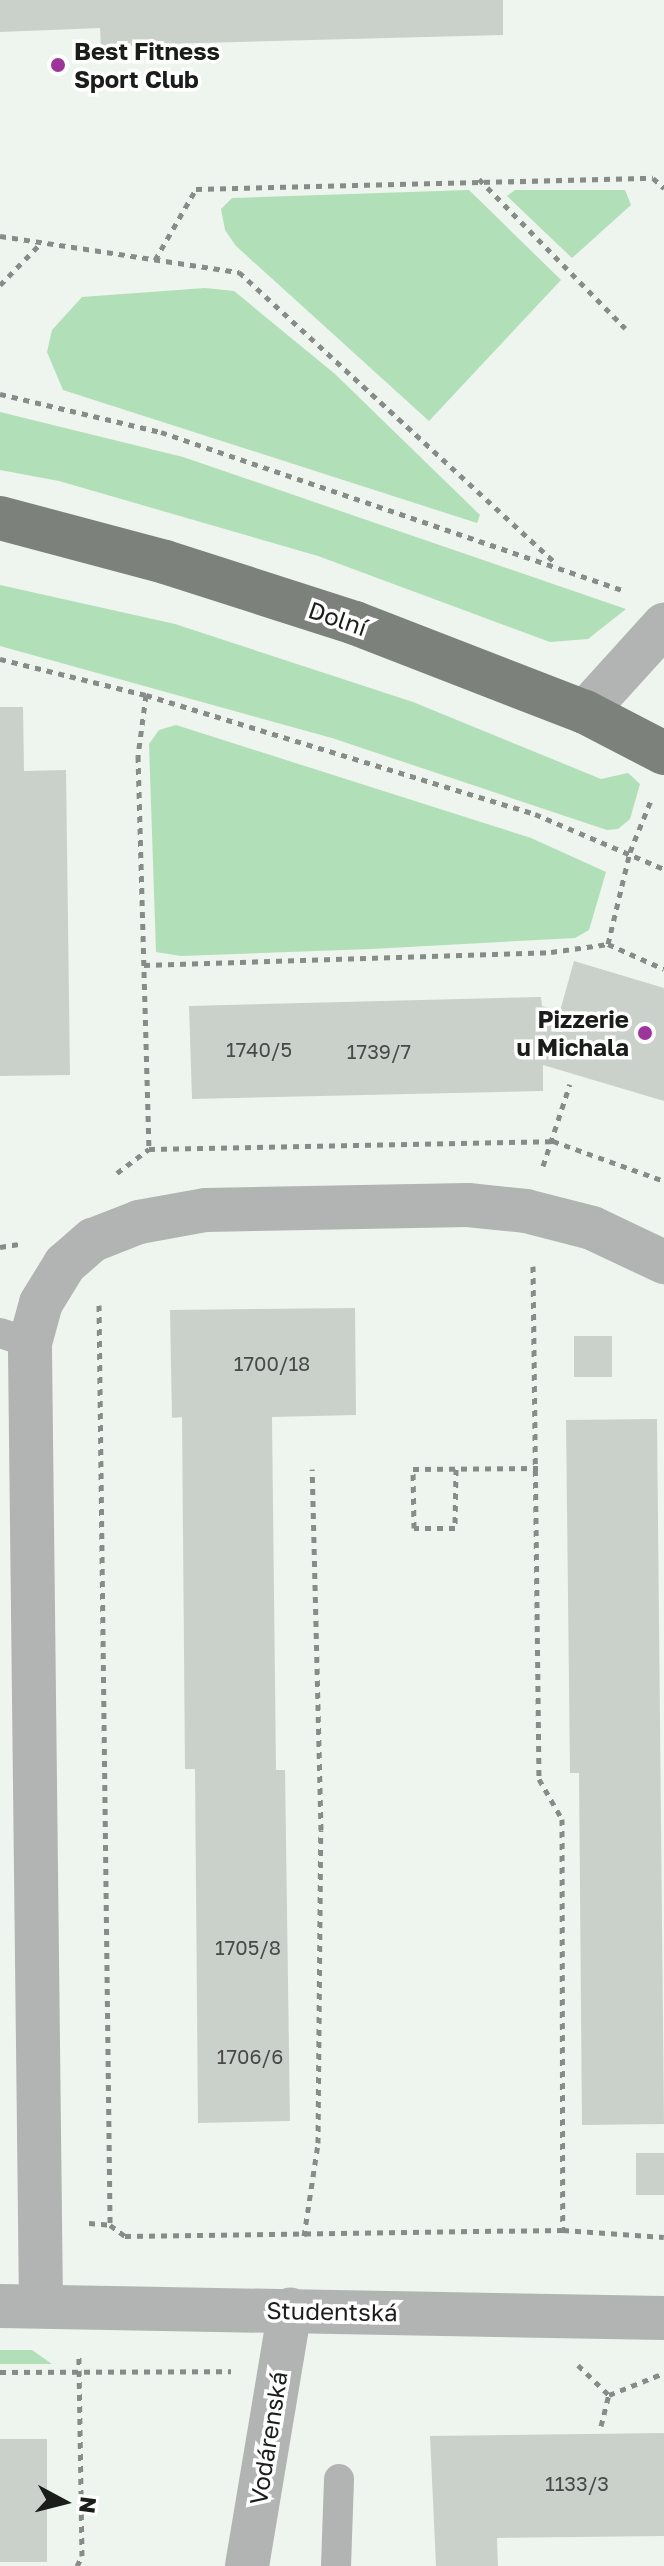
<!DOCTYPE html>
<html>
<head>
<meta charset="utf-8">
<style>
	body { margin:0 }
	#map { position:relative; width:664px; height:2566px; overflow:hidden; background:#eef4ee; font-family:"Golos Text",sans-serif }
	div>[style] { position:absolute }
	.green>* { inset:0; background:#b1dfb7 }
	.building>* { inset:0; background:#cad1cb; transform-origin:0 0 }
	.path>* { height:5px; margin-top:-2.5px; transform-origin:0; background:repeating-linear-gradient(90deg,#888c88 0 6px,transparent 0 12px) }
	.service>* { height:30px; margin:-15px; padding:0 15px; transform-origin:15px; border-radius:15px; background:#b1b4b2 }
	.minor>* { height:44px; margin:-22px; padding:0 22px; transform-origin:22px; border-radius:22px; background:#b1b4b2 }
	.primary>* { height:44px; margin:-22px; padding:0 22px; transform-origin:22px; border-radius:22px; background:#7c817c }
	.dots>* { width:22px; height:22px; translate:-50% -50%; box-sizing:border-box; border:4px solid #fff; border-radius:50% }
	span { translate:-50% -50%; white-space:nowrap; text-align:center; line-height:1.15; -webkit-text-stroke:7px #fff; paint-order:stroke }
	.number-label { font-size:20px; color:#474a47 }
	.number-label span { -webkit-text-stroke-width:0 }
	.poi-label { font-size:24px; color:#1b1d1b; font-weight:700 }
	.left { translate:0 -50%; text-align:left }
	.right { translate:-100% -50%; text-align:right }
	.street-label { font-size:24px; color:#1b1d1b }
	.north { position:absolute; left:24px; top:2462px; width:80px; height:80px; -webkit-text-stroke:6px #fff; paint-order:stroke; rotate:97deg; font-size:22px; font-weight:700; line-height:32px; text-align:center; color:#1b1d1b }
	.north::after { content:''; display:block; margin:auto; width:28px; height:36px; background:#1b1d1b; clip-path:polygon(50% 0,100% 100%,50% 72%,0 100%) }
</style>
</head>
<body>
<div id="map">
	<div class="green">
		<i style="clip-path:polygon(469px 190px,561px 280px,429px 421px,236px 246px,225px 230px,221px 209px,232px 198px)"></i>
		<i style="clip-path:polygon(515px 190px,625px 190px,631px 205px,572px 258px,507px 196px)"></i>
		<i style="clip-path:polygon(205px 288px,234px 291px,335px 374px,480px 515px,477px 523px,63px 390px,47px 352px,52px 330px,82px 297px)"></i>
		<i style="clip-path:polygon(0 412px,183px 457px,626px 609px,588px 639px,550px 642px,318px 556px,59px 481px,0 470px)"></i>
		<i style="clip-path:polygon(0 585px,175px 624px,413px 702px,601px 779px,628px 773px,640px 784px,630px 819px,618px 829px,607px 830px,332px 738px,0 646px)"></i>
		<i style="clip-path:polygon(176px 725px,531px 838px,606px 872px,589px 930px,575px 938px,371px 949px,181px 956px,156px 952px,149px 744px,159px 730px)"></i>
		<i style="clip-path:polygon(0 2350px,32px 2350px,52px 2364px,0 2364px)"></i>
	</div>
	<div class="building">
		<i style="clip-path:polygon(0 0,503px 0,503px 35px,164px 44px,164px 52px,147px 45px,101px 47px,100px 28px,0 32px)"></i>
		<i style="clip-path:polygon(0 707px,23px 707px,24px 771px,66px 770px,70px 1075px,0 1076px)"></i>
		<i style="clip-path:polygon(574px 961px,664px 988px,664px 1101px,543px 1065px,543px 1091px,192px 1099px,189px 1006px,541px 997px,542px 1006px,560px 1011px)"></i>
		<i style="clip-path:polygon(355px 1308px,356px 1415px,272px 1417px,276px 1770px,285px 1770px,290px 2121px,198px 2123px,195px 1769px,185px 1769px,182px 1417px,172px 1418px,170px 1310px)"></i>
		<i style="left:574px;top:1336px;width:38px;height:41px"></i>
		<i style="clip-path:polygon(657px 1419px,664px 2124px,582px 2125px,579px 1773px,570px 1773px,566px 1420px)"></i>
		<i style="left:636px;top:2153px;width:28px;height:42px"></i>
		<i style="clip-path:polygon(664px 2433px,664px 2536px,497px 2538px,498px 2566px,436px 2566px,430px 2436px)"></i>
		<i style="left:47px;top:2439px;width:123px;height:47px;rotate:90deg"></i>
	</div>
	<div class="path">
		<i style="left:479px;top:179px;width:209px;rotate:45.6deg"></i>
		<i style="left:0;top:236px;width:242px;rotate:8.6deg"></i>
		<i style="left:239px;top:272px;width:428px;rotate:42.6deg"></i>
		<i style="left:155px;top:260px;width:82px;rotate:-60deg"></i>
		<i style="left:196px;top:189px;width:457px;rotate:-1.4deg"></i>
		<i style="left:653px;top:178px;width:15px;rotate:42deg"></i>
		<i style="left:0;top:285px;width:57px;rotate:-45.7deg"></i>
		<i style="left:0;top:394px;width:165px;rotate:13.3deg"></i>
		<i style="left:161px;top:432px;width:491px;rotate:18.9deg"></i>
		<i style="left:0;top:659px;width:150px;rotate:13.9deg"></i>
		<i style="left:146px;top:695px;width:407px;rotate:17deg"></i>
		<i style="left:535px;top:814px;width:140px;rotate:23.1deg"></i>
		<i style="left:146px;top:695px;width:62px;rotate:97.5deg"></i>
		<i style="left:138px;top:756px;width:393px;rotate:88.4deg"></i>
		<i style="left:608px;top:944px;width:95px;rotate:-76.6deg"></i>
		<i style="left:630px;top:852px;width:56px;rotate:-68deg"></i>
		<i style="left:144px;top:965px;width:407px;rotate:-1.8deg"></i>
		<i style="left:551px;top:952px;width:58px;rotate:-8deg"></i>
		<i style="left:608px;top:944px;width:61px;rotate:24.1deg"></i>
		<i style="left:543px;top:1166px;width:86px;rotate:-71.8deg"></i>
		<i style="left:117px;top:1173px;width:40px;rotate:-37deg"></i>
		<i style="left:149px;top:1149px;width:404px;rotate:-1.1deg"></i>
		<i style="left:553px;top:1141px;width:118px;rotate:19.8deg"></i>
		<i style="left:0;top:1247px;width:19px;rotate:-9deg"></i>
		<i style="left:533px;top:1266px;width:513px;rotate:89.33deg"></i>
		<i style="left:539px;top:1779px;width:46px;rotate:60.1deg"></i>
		<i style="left:562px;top:1819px;width:411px;rotate:89.9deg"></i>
		<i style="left:99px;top:1305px;width:920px;rotate:89.31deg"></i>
		<i style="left:456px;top:1469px;width:59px;rotate:91deg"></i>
		<i style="left:455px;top:1528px;width:41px;rotate:180deg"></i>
		<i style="left:414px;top:1528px;width:59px;rotate:-91deg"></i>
		<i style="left:413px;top:1469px;width:125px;rotate:-0.5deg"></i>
		<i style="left:89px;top:2223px;width:21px;rotate:5deg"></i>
		<i style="left:110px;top:2225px;width:19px;rotate:36deg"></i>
		<i style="left:125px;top:2236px;width:438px;rotate:-0.8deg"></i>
		<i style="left:563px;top:2230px;width:101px;rotate:4deg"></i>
		<i style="left:304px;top:2236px;width:94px;rotate:-81.4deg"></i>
		<i style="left:318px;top:2143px;width:313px;rotate:-89.5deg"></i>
		<i style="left:321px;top:1830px;width:361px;rotate:-91.4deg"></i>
		<i style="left:578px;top:2365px;width:43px;rotate:44.1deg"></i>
		<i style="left:0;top:2372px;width:231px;rotate:-0.2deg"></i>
		<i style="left:609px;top:2395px;width:59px;rotate:-21.8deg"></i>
		<i style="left:601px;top:2426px;width:32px;rotate:-76deg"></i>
		<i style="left:77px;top:2566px;width:11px;rotate:-63deg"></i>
		<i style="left:82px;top:2556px;width:200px;rotate:-90.9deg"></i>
	</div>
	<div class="service">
		<i style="left:0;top:1333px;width:32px;rotate:18deg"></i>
		<i style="left:336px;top:2566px;width:87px;rotate:-88deg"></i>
	</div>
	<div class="minor">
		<i style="left:585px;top:712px;width:118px;rotate:-47.8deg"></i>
		<i style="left:41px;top:2305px;width:962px;rotate:-90.66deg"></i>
		<i style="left:30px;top:1343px;width:41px;rotate:-74.6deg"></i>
		<i style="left:41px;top:1303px;width:46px;rotate:-58.4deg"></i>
		<i style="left:65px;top:1264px;width:37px;rotate:-41deg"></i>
		<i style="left:93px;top:1240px;width:49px;rotate:-21.4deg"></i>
		<i style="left:139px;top:1222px;width:68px;rotate:-10.2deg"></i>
		<i style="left:206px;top:1210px;width:262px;rotate:-1.1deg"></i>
		<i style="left:468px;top:1205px;width:58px;rotate:5.9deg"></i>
		<i style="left:526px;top:1211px;width:68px;rotate:14.4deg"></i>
		<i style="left:592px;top:1228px;width:80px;rotate:25.3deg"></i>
		<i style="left:0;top:2306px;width:664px;rotate:1.04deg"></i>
		<i style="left:247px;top:2566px;width:260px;rotate:-80.5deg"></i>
	</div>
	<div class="primary">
		<i style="left:0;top:518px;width:171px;rotate:14.9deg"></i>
		<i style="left:165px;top:562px;width:200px;rotate:17.8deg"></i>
		<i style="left:355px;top:623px;width:247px;rotate:21.2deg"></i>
		<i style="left:585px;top:712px;width:89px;rotate:27.4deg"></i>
	</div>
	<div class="dots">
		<i style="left:58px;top:65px;background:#9c369a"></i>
		<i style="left:645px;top:1033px;background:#9c369a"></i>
	</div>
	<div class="number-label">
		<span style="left:259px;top:1049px">1740/5</span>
		<span style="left:379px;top:1051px">1739/7</span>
		<span style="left:272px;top:1363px">1700/18</span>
		<span style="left:248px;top:1947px">1705/8</span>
		<span style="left:250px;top:2056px">1706/6</span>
		<span style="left:577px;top:2483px">1133/3</span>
	</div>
	<div class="poi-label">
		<span class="left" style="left:74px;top:65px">Best Fitness<br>Sport Club</span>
		<span class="right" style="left:629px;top:1033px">Pizzerie<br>u Michala</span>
	</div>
	<div class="street-label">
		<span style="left:338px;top:618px;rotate:19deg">Dolní</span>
		<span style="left:332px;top:2311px;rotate:1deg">Studentská</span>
		<span style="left:268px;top:2438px;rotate:-81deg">Vodárenská</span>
	</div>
	<div class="north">N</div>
</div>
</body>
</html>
